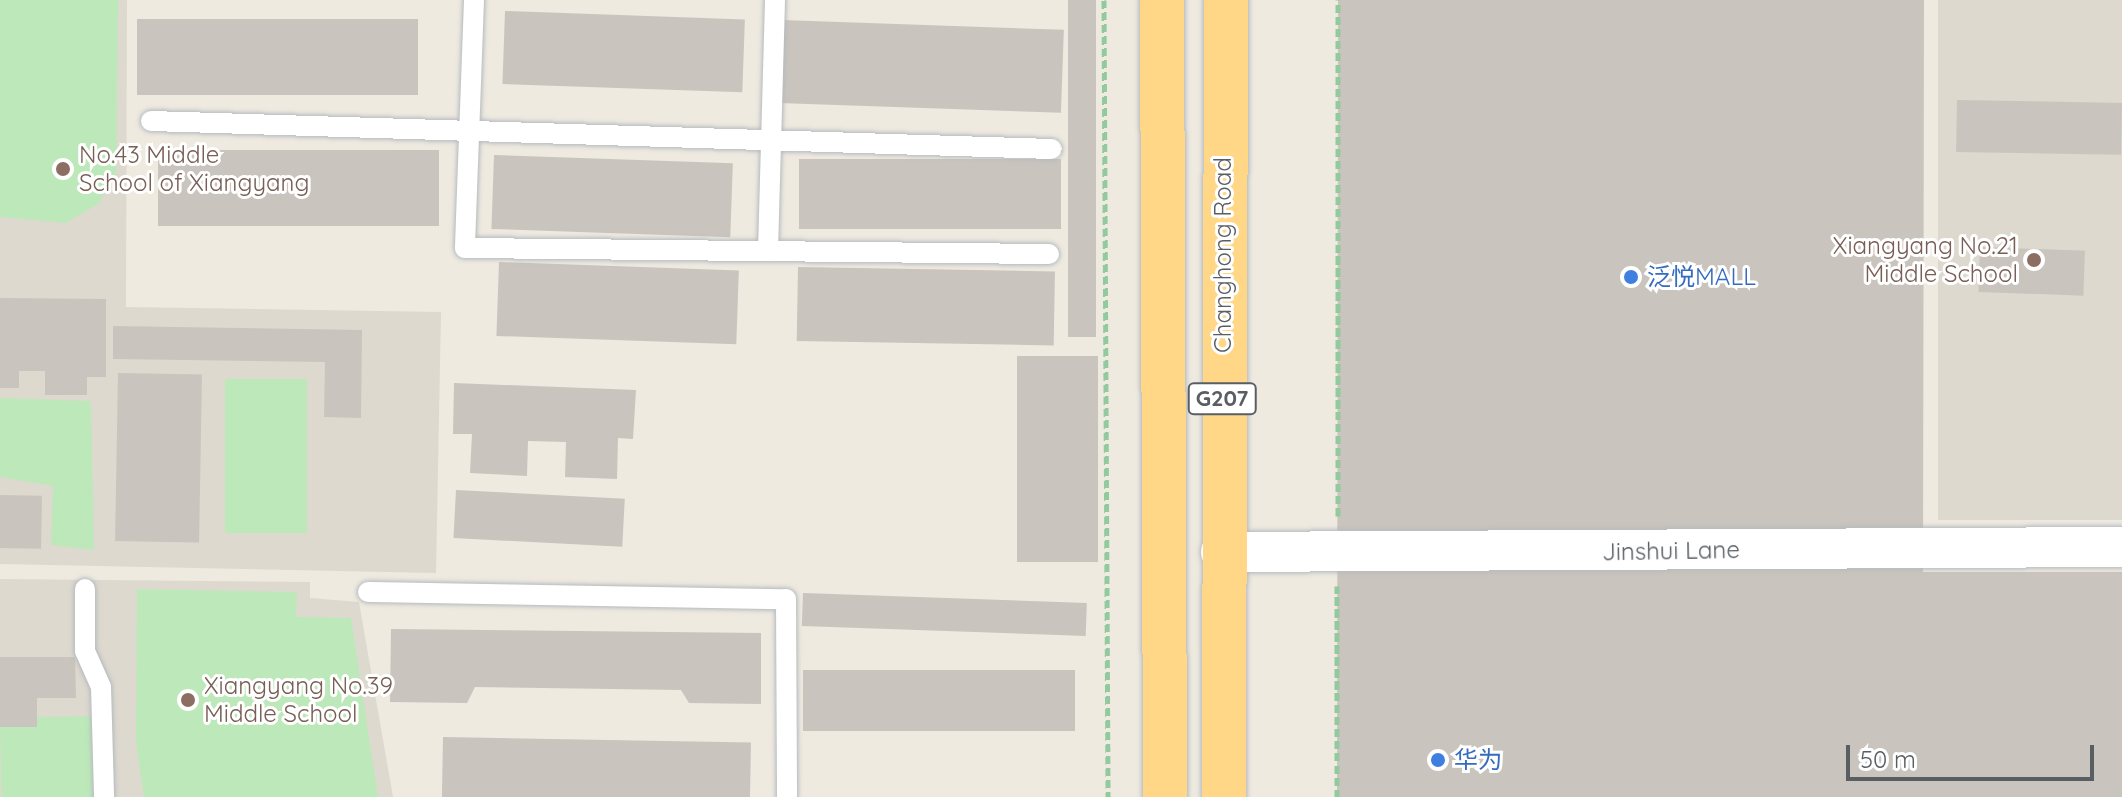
<!DOCTYPE html>
<html>
<head>
<meta charset="utf-8">
<style>
	body { margin:0 }
	#map { position:relative; width:2122px; height:797px; overflow:hidden; background:#eeeae0; font-family:Quicksand,"Noto Sans SC",sans-serif }
	div>[style] { position:absolute }
	.education>* { inset:0; background:#ddd9cf; transform-origin:0 0 }
	.green>* { inset:0; background:#bde8ba; transform-origin:0 0 }
	.building>* { inset:0; background:#c9c4bd; transform-origin:0 0 }
	.path>* { height:5px; margin-top:-2.5px; transform-origin:0; background:repeating-linear-gradient(90deg,#92ca9e 0 8px,transparent 0 12px) }
	.roads { filter:drop-shadow(0 0 2px #b6babf) drop-shadow(0 0 2px #b6babf) }
	.lane>* { height:20px; margin:-10px; padding:0 10px; transform-origin:10px; border-radius:10px; background:#fff }
	.street>* { height:40px; margin:-20px; padding:0 20px; transform-origin:20px; border-radius:20px; background:#fff }
	.highway>* { height:44px; margin:-22px; padding:0 22px; transform-origin:22px; border-radius:22px; background:#ffd786 }
	.dots>* { width:22px; height:22px; translate:-50% -50%; box-sizing:border-box; border:4px solid #fff; border-radius:50% }
	span { translate:-50% -50%; white-space:nowrap; text-align:center; line-height:1.15; -webkit-text-stroke:6px #fff; paint-order:stroke }
	.shield-label span { padding:2px 6px; background:#fff; border:2px solid; border-radius:6px; -webkit-text-stroke-width:0 }
	.shield-label { font-size:22px; color:#595e63; font-weight:700 }
	.education-label { font-size:24px; color:#785e54 }
	.left { translate:0 -50%; text-align:left }
	.right { translate:-100% -50%; text-align:right }
	.street-label { font-size:24px; color:#595e63 }
	.shop-label { font-size:24px; color:#366cbe }
	.scale { position:absolute; left:1846px; top:745px; width:248px; height:36px; box-sizing:border-box; border:4px solid #595e63; border-top:0; padding-left:10px; font-size:24px; line-height:28px; white-space:nowrap; color:#595e63; -webkit-text-stroke:6px #fff; paint-order:stroke }
</style>
</head>
<body>
<div id="map">
	<div class="education">
		<i style="clip-path:polygon(0 0,127px 0,126px 307px,441px 312px,436px 573px,0 564px)"></i>
		<i style="left:1938px;top:0;width:184px;height:520px"></i>
		<i style="clip-path:polygon(0 579px,310px 582px,310px 598px,359px 602px,393px 797px,0 797px)"></i>
	</div>
	<div class="green">
		<i style="clip-path:polygon(0 0,118px 0,116px 175px,98px 204px,66px 223px,0 217px)"></i>
		<i style="left:225px;top:379px;width:82px;height:154px"></i>
		<i style="clip-path:polygon(0 398px,91px 401px,94px 550px,51px 545px,53px 486px,0 477px)"></i>
		<i style="clip-path:polygon(137px 589px,297px 592px,296px 617px,351px 618px,378px 797px,144px 797px,136px 742px)"></i>
		<i style="left:102px;top:716px;width:81px;height:102px;rotate:89deg"></i>
	</div>
	<div class="building">
		<i style="left:1068px;top:0;width:28px;height:337px"></i>
		<i style="clip-path:polygon(1338px 0,1924px 0,1923px 572px,2122px 572px,2122px 797px,1337px 797px)"></i>
		<i style="left:505px;top:11px;width:240px;height:73px;rotate:2deg"></i>
		<i style="left:137px;top:19px;width:281px;height:76px"></i>
		<i style="left:782px;top:20px;width:282px;height:83px;rotate:2deg"></i>
		<i style="left:1957px;top:100px;width:165px;height:52px;rotate:1deg"></i>
		<i style="left:158px;top:150px;width:281px;height:76px"></i>
		<i style="left:494px;top:155px;width:239px;height:74px;rotate:2deg"></i>
		<i style="left:799px;top:159px;width:262px;height:70px"></i>
		<i style="left:1980px;top:247px;width:105px;height:45px;rotate:2deg"></i>
		<i style="left:499px;top:262px;width:240px;height:74px;rotate:2deg"></i>
		<i style="left:798px;top:267px;width:257px;height:74px;rotate:1deg"></i>
		<i style="clip-path:polygon(0 298px,106px 299px,106px 377px,87px 377px,87px 395px,45px 395px,45px 371px,19px 371px,19px 388px,0 388px)"></i>
		<i style="clip-path:polygon(113px 326px,362px 330px,361px 418px,324px 417px,325px 362px,113px 359px)"></i>
		<i style="left:1017px;top:356px;width:81px;height:206px"></i>
		<i style="left:118px;top:373px;width:84px;height:168px;rotate:1deg"></i>
		<i style="clip-path:polygon(454px 383px,636px 390px,633px 439px,618px 438px,617px 479px,565px 477px,566px 442px,528px 441px,527px 476px,470px 473px,472px 434px,453px 434px)"></i>
		<i style="left:456px;top:490px;width:169px;height:48px;rotate:3deg"></i>
		<i style="left:0;top:495px;width:42px;height:53px;rotate:1deg"></i>
		<i style="left:803px;top:593px;width:284px;height:33px;rotate:2deg"></i>
		<i style="clip-path:polygon(391px 629px,761px 633px,761px 704px,689px 703px,681px 690px,475px 687px,467px 703px,390px 702px)"></i>
		<i style="clip-path:polygon(0 657px,75px 657px,76px 698px,37px 698px,37px 727px,0 727px)"></i>
		<i style="left:803px;top:670px;width:272px;height:61px"></i>
		<i style="left:443px;top:737px;width:308px;height:60px;rotate:1deg"></i>
	</div>
	<div class="path">
		<i style="left:1104px;top:0;width:797px;rotate:89.71deg"></i>
		<i style="left:1338px;top:516px;width:516px;rotate:-90deg"></i>
		<i style="left:1337px;top:797px;width:211px;rotate:-90deg"></i>
	</div>
	<div class="roads">
		<div class="lane">
			<i style="left:474px;top:0;width:248px;rotate:92.1deg"></i>
			<i style="left:465px;top:248px;width:584px;rotate:0.59deg"></i>
			<i style="left:151px;top:121px;width:901px;rotate:1.78deg"></i>
			<i style="left:768px;top:251px;width:251px;rotate:-88.4deg"></i>
			<i style="left:85px;top:589px;width:62px;rotate:90deg"></i>
			<i style="left:85px;top:651px;width:39px;rotate:66deg"></i>
			<i style="left:101px;top:687px;width:110px;rotate:88.4deg"></i>
			<i style="left:368px;top:592px;width:418px;rotate:1deg"></i>
			<i style="left:786px;top:599px;width:198px;rotate:89.7deg"></i>
		</div>
		<div class="street">
			<i style="left:1221px;top:552px;width:901px;rotate:-0.32deg"></i>
		</div>
		<div class="highway">
			<i style="left:1162px;top:0;width:797px;rotate:89.78deg"></i>
			<i style="left:1224px;top:797px;width:797px;rotate:-89.86deg"></i>
		</div>
	</div>
	<div class="dots">
		<i style="left:63px;top:169px;background:#8d6e63"></i>
		<i style="left:2034px;top:260px;background:#8d6e63"></i>
		<i style="left:1631px;top:277px;background:#3f7fe0"></i>
		<i style="left:188px;top:700px;background:#8d6e63"></i>
		<i style="left:1438px;top:760px;background:#3f7fe0"></i>
	</div>
	<div class="shield-label">
		<span style="left:1222px;top:399px">G207</span>
	</div>
	<div class="education-label">
		<span class="left" style="left:79px;top:169px">No.43 Middle<br>School of Xiangyang</span>
		<span class="right" style="left:2018px;top:260px">Xiangyang No.21<br>Middle School</span>
		<span class="left" style="left:204px;top:700px">Xiangyang No.39<br>Middle School</span>
	</div>
	<div class="street-label">
		<span style="left:1223px;top:255px;rotate:-90deg">Changhong Road</span>
		<span style="left:1671px;top:551px;rotate:-1deg">Jinshui Lane</span>
	</div>
	<div class="shop-label">
		<span class="left" style="left:1647px;top:277px">泛悦MALL</span>
		<span class="left" style="left:1454px;top:760px">华为</span>
	</div>
	<div class="scale">50 m</div>
</div>
</body>
</html>
